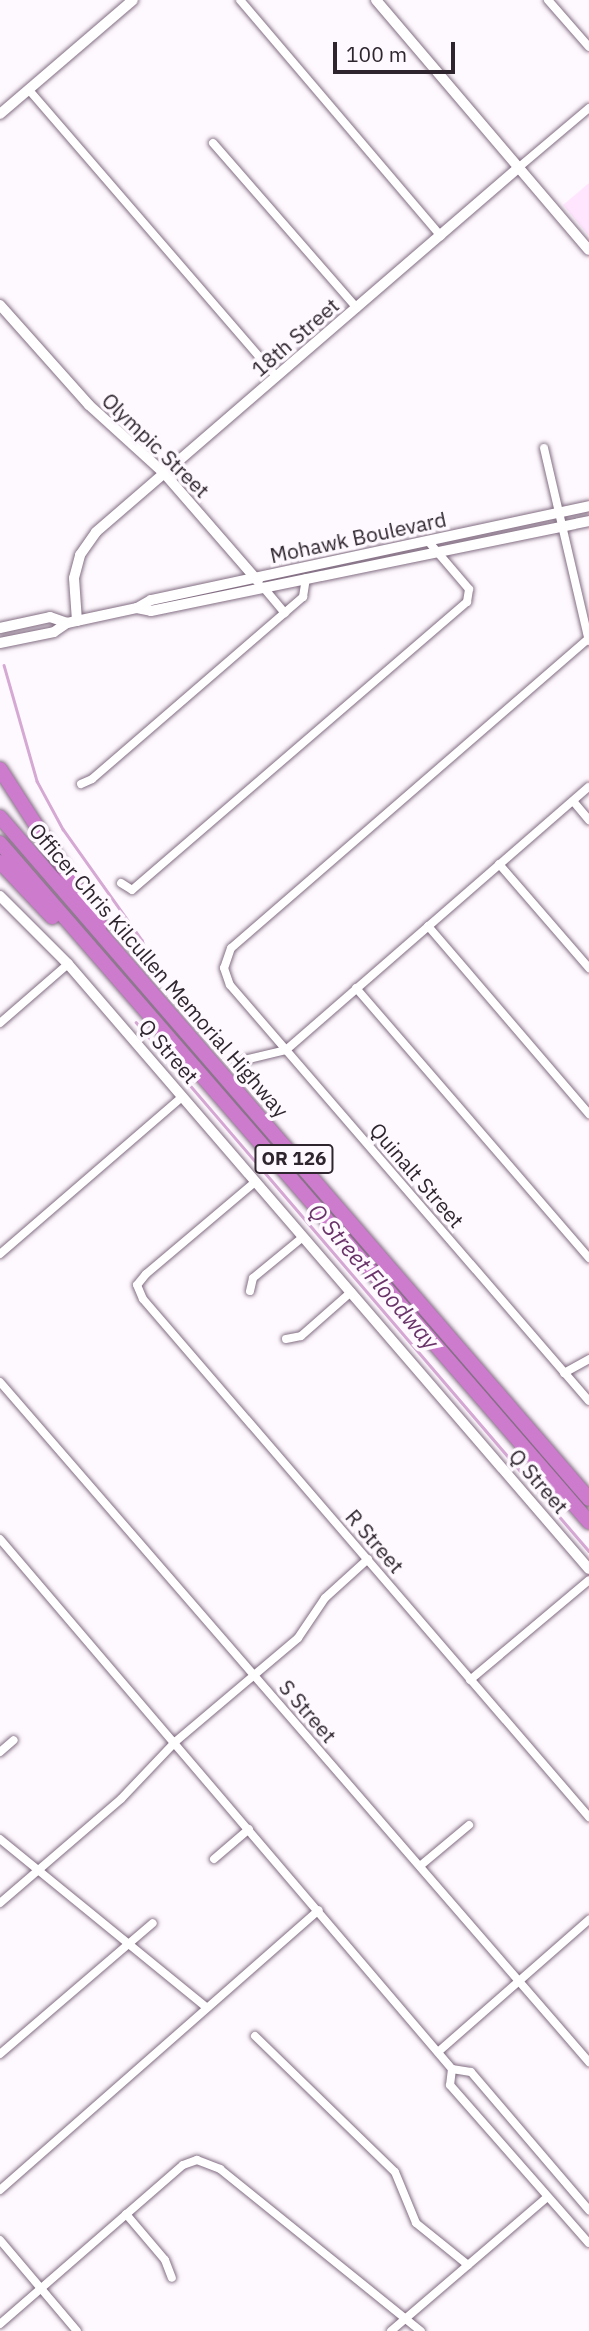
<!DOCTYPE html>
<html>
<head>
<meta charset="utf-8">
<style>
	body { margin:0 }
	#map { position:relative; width:589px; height:2331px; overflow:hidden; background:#fef9fe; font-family:"IBM Plex Sans",sans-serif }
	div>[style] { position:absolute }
	.built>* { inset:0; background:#ffe6fe }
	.stream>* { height:2.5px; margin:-1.25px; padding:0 1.25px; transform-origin:1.25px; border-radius:1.25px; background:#d5a9d4 }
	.roads { filter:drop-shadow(0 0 2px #826d82) drop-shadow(0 0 2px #826d82) }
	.street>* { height:8px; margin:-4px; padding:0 4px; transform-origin:4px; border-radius:4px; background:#fff }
	.secondary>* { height:10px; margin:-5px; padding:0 5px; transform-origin:5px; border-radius:5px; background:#fff }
	.highway>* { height:14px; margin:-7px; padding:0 7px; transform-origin:7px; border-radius:7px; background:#cd7bcd }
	span { translate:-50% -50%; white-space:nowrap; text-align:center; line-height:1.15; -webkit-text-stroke:7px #fef9fe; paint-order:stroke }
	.shield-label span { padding:2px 5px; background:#fef9fe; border:2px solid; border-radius:5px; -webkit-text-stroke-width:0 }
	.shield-label { font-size:19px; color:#2e252e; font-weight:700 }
	.street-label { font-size:21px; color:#2e252e }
	.water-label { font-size:23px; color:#693369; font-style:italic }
	.scale { position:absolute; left:333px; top:42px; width:122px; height:32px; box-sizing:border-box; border:4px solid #2e252e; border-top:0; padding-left:9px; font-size:21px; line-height:24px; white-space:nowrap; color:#2e252e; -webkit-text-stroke:5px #fef9fe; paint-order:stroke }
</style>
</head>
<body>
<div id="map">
	<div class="built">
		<i style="clip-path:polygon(589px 183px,589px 236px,563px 205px)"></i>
	</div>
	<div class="stream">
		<i style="left:4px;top:665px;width:121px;rotate:74.1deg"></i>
		<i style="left:37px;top:781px;width:55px;rotate:61.6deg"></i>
		<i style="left:63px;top:829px;width:136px;rotate:54.6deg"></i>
		<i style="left:142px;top:940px;width:23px;rotate:70deg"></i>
		<i style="left:136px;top:1022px;width:696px;rotate:49.43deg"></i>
	</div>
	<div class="roads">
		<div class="street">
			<i style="left:240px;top:0;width:310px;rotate:49.6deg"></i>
			<i style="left:548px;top:0;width:62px;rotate:48.9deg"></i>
			<i style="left:29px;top:90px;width:379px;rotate:49.2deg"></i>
			<i style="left:213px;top:143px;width:219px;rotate:48.9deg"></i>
			<i style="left:518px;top:168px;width:93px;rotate:-40.2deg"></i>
			<i style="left:544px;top:448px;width:198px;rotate:76.9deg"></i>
			<i style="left:263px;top:587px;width:34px;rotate:50deg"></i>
			<i style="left:588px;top:639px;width:472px;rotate:139.1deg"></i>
			<i style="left:231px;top:948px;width:21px;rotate:109deg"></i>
			<i style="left:224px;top:968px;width:18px;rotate:71deg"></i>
			<i style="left:230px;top:985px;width:549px;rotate:49.21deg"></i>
			<i style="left:81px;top:784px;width:12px;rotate:-24deg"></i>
			<i style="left:92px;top:779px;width:279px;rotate:-40.8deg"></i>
			<i style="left:303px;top:597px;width:19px;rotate:-81deg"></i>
			<i style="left:573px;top:801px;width:25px;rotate:50deg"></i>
			<i style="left:499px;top:864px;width:138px;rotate:49.1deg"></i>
			<i style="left:121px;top:883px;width:13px;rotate:32deg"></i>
			<i style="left:132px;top:890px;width:442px;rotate:-40.7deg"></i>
			<i style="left:467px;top:602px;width:13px;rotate:-81deg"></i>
			<i style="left:469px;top:589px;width:63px;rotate:-130.5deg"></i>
			<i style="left:428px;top:926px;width:248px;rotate:49.4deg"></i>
			<i style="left:356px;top:988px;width:357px;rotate:49.2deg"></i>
			<i style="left:0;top:1023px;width:90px;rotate:-40.9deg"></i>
			<i style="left:236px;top:1062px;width:51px;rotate:-13.5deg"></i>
			<i style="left:286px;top:1050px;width:401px;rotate:-41deg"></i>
			<i style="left:255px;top:1182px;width:143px;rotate:139.8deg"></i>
			<i style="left:146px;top:1274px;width:14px;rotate:129deg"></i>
			<i style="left:137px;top:1285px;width:15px;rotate:67deg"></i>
			<i style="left:143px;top:1299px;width:684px;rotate:49.27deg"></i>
			<i style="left:0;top:1254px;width:240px;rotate:-40.8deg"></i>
			<i style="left:250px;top:1291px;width:13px;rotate:-77deg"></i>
			<i style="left:253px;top:1278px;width:65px;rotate:-39.4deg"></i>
			<i style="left:286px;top:1339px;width:15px;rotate:-11deg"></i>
			<i style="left:301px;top:1336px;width:67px;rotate:-41.3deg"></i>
			<i style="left:564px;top:1373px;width:29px;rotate:-29deg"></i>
			<i style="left:0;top:1382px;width:900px;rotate:49.1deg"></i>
			<i style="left:0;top:1539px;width:697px;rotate:49.54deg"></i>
			<i style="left:452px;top:2069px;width:19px;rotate:9deg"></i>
			<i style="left:471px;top:2072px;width:182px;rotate:49.5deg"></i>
			<i style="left:470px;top:1680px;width:155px;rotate:-40deg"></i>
			<i style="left:0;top:1752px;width:18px;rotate:-41deg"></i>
			<i style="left:0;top:1839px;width:266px;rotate:39.2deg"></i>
			<i style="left:214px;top:1859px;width:46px;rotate:-40.6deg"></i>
			<i style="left:420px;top:1866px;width:64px;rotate:-39.9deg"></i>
			<i style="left:0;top:1903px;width:160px;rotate:-40.7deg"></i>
			<i style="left:121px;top:1799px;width:79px;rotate:-46.5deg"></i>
			<i style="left:175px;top:1742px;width:161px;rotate:-40.2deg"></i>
			<i style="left:298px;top:1638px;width:48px;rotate:-56deg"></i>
			<i style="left:325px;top:1598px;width:58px;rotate:-42.2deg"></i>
			<i style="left:255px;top:2036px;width:195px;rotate:44.2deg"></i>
			<i style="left:395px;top:2172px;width:55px;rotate:67.6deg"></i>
			<i style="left:416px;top:2223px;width:67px;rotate:38.9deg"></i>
			<i style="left:438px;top:2052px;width:201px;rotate:-41.2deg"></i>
			<i style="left:0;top:2054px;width:201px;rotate:-40.6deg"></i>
			<i style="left:452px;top:2069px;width:16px;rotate:97deg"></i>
			<i style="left:450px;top:2085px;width:210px;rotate:48.7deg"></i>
			<i style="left:0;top:2190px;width:424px;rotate:-41.3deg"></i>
			<i style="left:126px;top:2214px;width:60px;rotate:49.7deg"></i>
			<i style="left:165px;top:2260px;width:19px;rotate:69deg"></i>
			<i style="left:0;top:2240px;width:119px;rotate:49.8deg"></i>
			<i style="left:0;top:2324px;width:242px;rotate:-41deg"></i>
			<i style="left:183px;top:2165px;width:15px;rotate:-20deg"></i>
			<i style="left:197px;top:2160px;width:25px;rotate:21deg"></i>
			<i style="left:220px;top:2169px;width:258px;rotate:38.9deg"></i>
			<i style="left:391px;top:2331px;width:204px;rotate:-40.6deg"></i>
		</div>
		<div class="secondary">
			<i style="left:376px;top:0;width:328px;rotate:49.6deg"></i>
			<i style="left:0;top:114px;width:175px;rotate:-40.6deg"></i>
			<i style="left:0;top:305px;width:134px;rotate:48.3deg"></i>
			<i style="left:89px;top:405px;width:101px;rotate:42.2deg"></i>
			<i style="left:164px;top:473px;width:143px;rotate:49deg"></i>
			<i style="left:137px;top:608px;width:14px;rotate:12deg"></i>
			<i style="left:151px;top:611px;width:447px;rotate:-11.6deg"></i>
			<i style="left:77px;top:621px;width:43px;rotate:-94deg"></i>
			<i style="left:74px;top:578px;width:24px;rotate:-75deg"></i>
			<i style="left:80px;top:555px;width:28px;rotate:-55deg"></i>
			<i style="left:96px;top:532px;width:557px;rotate:-40.78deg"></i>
			<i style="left:0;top:628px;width:51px;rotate:-12.4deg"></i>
			<i style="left:50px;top:617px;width:18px;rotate:19deg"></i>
			<i style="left:0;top:643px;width:55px;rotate:-11.5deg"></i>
			<i style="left:54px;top:632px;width:16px;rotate:-35deg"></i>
			<i style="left:67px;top:623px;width:72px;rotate:-12.1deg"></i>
			<i style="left:137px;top:608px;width:16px;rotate:-30deg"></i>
			<i style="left:151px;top:600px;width:448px;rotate:-12.1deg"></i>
			<i style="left:0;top:896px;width:96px;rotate:45deg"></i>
			<i style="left:68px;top:964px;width:798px;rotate:49.27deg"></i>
		</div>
		<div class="highway">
			<i style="left:0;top:769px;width:185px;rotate:57.3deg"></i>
			<i style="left:0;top:817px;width:901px;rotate:49.18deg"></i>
			<i style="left:0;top:843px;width:899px;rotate:49.06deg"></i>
			<i style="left:0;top:862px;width:76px;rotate:46.6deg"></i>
		</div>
	</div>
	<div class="shield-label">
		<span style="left:294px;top:1159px">OR 126</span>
	</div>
	<div class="street-label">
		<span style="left:295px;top:337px;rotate:-41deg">18th Street</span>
		<span style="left:156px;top:445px;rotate:44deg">Olympic Street</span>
		<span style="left:358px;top:537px;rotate:-12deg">Mohawk Boulevard</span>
		<span style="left:159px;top:970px;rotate:49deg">Officer Chris Kilcullen Memorial Highway</span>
		<span style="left:169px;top:1051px;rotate:49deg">Q Street</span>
		<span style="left:417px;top:1175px;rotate:49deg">Quinalt Street</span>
		<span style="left:539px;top:1481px;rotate:49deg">Q Street</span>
		<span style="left:375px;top:1541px;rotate:49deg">R Street</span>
		<span style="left:308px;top:1711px;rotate:49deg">S Street</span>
	</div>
	<div class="water-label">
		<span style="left:374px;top:1276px;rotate:49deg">Q Street Floodway</span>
	</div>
	<div class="scale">100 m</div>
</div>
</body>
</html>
